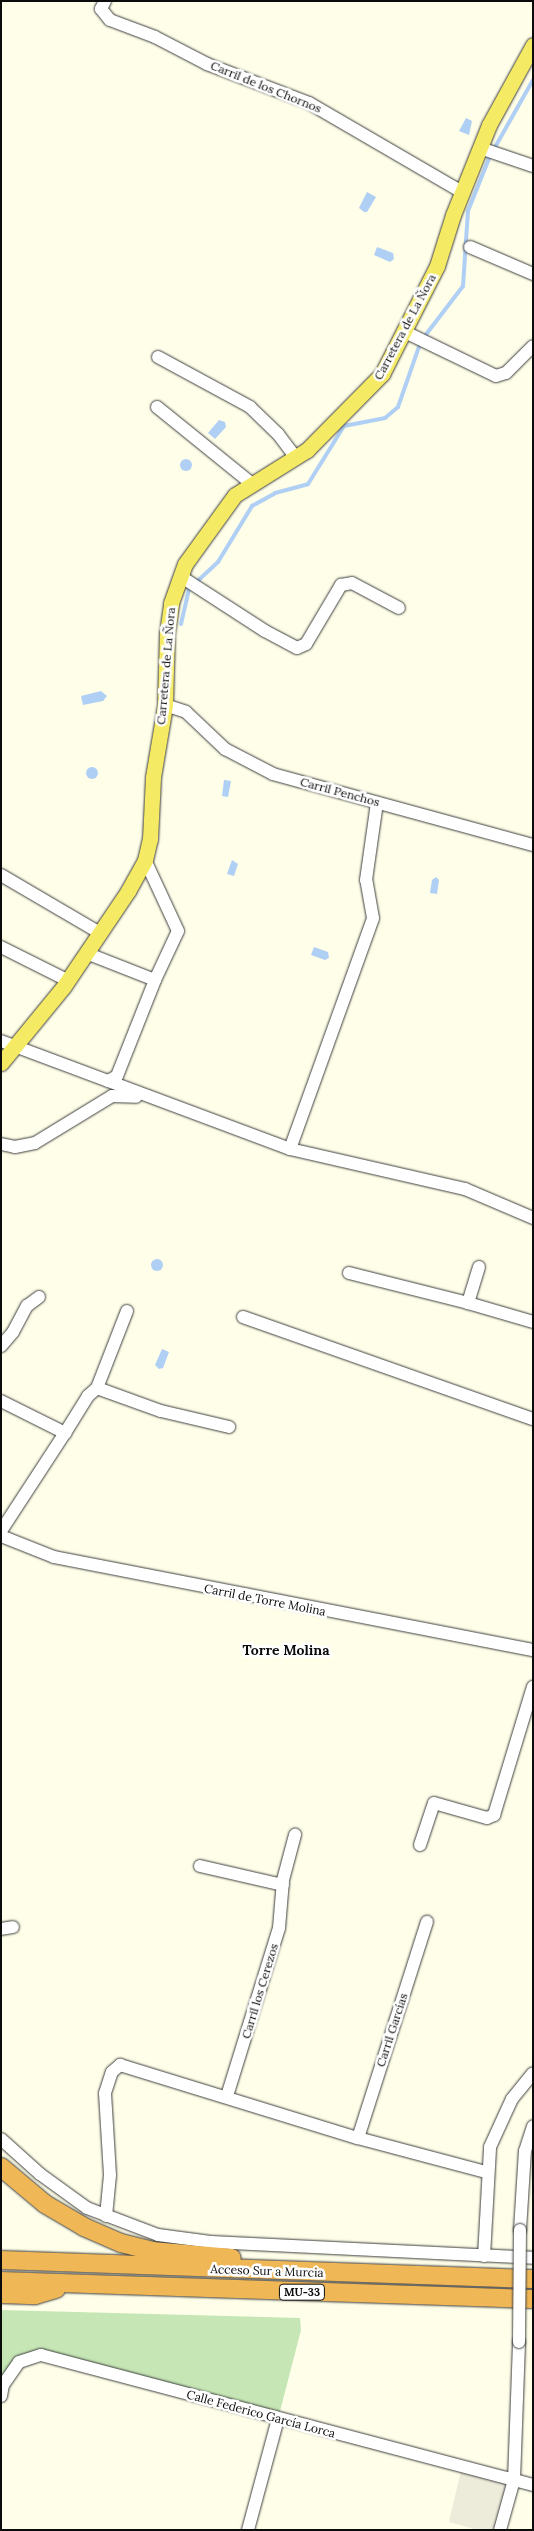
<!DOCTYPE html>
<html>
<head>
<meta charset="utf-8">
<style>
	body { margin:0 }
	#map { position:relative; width:534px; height:2531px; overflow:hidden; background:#fefee9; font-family:Lora,serif }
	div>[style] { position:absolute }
	.green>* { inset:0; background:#c6e7b5 }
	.plaza>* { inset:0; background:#edebda }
	.water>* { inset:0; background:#b0cff4 }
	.round { border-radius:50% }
	.stream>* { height:4px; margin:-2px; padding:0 2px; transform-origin:2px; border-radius:2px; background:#b0cff4 }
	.roads { filter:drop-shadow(0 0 1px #3e3e3e) drop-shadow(0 0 1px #3e3e3e) }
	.minor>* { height:12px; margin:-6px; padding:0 6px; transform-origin:6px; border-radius:6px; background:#fff }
	.major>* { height:15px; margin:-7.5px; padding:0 7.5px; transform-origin:7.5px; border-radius:7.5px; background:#f5ea63 }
	.highway>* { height:18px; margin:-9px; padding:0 9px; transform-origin:9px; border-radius:9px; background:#f0b756 }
	.bridges { filter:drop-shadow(0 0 1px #3e3e3e) drop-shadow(0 0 1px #3e3e3e) }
	.minor-bridge>* { height:12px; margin:-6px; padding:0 6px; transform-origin:6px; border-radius:6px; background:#fff }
	span { translate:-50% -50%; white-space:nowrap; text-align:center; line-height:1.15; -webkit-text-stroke:5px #fff; paint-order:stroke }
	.shield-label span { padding:1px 4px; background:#fff; border:1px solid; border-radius:4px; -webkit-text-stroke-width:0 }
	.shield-label { font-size:11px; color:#0b0b0b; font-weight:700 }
	.street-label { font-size:12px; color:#0b0b0b }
	.neighbourhood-label { font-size:14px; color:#0b0b0b; font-weight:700 }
	.frame { position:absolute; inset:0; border:2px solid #0b0b0b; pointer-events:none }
</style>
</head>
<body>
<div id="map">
	<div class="green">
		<i style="clip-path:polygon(1px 2310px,300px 2318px,301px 2330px,278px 2419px,41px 2355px,19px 2362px,1px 2385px)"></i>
	</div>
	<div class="plaza">
		<i style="clip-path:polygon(462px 2466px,514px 2480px,500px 2530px,478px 2530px,449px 2522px)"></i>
	</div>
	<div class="water">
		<i style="clip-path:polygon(466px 118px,472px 121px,469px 135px,459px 131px)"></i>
		<i style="clip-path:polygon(367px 192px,376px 197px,367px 212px,364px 212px,359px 208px)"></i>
		<i style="clip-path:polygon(377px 247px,393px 253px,394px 259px,390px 262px,374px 255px)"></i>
		<i style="clip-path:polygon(219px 420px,225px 422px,226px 427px,215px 439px,208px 433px)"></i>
		<i class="round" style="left:180px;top:459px;width:12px;height:12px"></i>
		<i style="clip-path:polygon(101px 691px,107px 696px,103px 701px,83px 705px,81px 696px)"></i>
		<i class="round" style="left:86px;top:767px;width:12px;height:12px"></i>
		<i style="clip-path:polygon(224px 780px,231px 781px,228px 797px,222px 796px)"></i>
		<i style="clip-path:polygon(232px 860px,238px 864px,234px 876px,227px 874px)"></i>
		<i style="clip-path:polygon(436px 877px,439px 880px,437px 894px,430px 893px,432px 880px)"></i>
		<i style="clip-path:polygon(314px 947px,328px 952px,329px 958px,325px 960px,311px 955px)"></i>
		<i class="round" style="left:151px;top:1259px;width:12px;height:12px"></i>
		<i style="clip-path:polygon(162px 1349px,169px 1352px,163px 1368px,159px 1369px,155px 1365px)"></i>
	</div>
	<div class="stream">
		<i style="left:181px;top:624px;width:36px;rotate:-77deg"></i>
		<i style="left:189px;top:589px;width:40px;rotate:-43deg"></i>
		<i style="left:218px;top:562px;width:66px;rotate:-58.7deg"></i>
		<i style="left:252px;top:506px;width:26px;rotate:-29deg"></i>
		<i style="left:275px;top:493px;width:34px;rotate:-15deg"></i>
		<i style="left:308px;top:484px;width:68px;rotate:-58.2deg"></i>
		<i style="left:344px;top:426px;width:42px;rotate:-11deg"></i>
		<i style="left:385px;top:418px;width:17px;rotate:-40deg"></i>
		<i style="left:398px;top:407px;width:70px;rotate:-70.8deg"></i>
		<i style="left:421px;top:341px;width:69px;rotate:-52.6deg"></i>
		<i style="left:463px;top:286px;width:75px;rotate:-86.2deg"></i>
		<i style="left:468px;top:211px;width:59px;rotate:-68.2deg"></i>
		<i style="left:490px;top:156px;width:87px;rotate:-60.5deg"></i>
	</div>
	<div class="roads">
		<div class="minor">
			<i style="left:105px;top:1px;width:9px;rotate:117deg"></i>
			<i style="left:101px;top:9px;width:14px;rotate:51deg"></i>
			<i style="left:110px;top:20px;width:48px;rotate:20.7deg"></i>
			<i style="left:155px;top:37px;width:59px;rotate:27.4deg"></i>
			<i style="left:207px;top:64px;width:109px;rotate:20.9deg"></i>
			<i style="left:309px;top:103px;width:177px;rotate:30.2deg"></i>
			<i style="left:480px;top:148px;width:56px;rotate:18.8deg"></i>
			<i style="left:470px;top:247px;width:69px;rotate:23.2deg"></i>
			<i style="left:403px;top:331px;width:103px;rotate:25.8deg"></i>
			<i style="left:496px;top:376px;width:10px;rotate:-17deg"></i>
			<i style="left:506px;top:373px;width:38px;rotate:-45deg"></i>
			<i style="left:158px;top:357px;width:105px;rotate:28.5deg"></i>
			<i style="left:250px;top:407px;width:39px;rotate:44deg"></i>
			<i style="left:278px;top:434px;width:30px;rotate:53deg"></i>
			<i style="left:157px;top:407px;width:122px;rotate:39deg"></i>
			<i style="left:180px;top:576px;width:101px;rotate:32.9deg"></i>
			<i style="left:265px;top:631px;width:36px;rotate:28deg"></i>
			<i style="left:297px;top:648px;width:10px;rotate:-24deg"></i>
			<i style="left:306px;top:644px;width:69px;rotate:-59.3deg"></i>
			<i style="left:341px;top:585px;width:11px;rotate:-10deg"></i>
			<i style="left:352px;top:583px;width:53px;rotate:28deg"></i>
			<i style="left:165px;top:705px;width:22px;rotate:18deg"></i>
			<i style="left:186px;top:712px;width:54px;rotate:43.5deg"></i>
			<i style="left:225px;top:749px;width:54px;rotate:27.5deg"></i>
			<i style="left:273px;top:774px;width:270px;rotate:15.3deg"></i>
			<i style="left:1px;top:875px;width:115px;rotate:30.4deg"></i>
			<i style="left:1px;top:947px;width:74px;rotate:26.6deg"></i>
			<i style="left:86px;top:953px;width:74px;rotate:21.4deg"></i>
			<i style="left:1px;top:1041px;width:309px;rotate:20.5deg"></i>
			<i style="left:290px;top:1149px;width:180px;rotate:12.9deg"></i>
			<i style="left:465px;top:1189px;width:74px;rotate:23.1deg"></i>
			<i style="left:108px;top:1081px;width:10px;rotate:-29deg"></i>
			<i style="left:117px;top:1076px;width:103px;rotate:-68.4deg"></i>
			<i style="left:155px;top:980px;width:54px;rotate:-64.9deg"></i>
			<i style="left:178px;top:931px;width:78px;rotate:-114.9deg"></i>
			<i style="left:1px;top:1144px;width:14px;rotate:12deg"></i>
			<i style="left:15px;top:1147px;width:20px;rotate:-11deg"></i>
			<i style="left:35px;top:1143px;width:90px;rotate:-31.4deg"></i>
			<i style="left:112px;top:1096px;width:24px;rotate:2deg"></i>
			<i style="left:290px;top:1149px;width:245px;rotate:-70.2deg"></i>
			<i style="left:373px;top:918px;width:39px;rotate:-100deg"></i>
			<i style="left:366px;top:880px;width:78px;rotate:-81.9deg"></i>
			<i style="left:479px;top:1267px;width:38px;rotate:107deg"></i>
			<i style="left:468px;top:1303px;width:68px;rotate:16.3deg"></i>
			<i style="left:349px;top:1273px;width:123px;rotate:14.1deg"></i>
			<i style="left:127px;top:1311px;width:83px;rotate:111.3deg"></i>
			<i style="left:97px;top:1388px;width:68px;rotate:19.8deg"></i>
			<i style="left:161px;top:1411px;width:70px;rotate:13.2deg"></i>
			<i style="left:243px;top:1317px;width:307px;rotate:19.4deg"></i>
			<i style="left:1px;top:1346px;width:18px;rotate:-49deg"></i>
			<i style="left:13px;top:1332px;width:30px;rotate:-62deg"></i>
			<i style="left:27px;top:1306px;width:15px;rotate:-37deg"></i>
			<i style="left:1px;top:1401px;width:72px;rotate:26.6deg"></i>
			<i style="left:65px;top:1433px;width:44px;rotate:-58.1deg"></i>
			<i style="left:88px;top:1396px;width:12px;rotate:-42deg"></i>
			<i style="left:1px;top:1531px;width:117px;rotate:-56.9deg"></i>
			<i style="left:1px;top:1536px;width:57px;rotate:21.6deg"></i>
			<i style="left:54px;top:1557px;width:488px;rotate:11deg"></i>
			<i style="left:420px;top:1845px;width:44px;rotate:-71.6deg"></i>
			<i style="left:434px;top:1803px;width:55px;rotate:15.8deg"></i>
			<i style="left:487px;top:1818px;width:8px;rotate:-23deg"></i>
			<i style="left:494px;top:1815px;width:134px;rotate:-73.1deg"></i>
			<i style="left:200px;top:1866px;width:85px;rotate:12.9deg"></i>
			<i style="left:1px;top:1929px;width:12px;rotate:-9deg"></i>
			<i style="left:227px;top:2096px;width:176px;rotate:-72.8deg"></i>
			<i style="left:279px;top:1928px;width:48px;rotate:-85.2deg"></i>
			<i style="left:283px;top:1880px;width:47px;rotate:-75.1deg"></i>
			<i style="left:358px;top:2138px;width:227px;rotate:-72.3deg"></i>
			<i style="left:1px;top:2139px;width:52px;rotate:41.9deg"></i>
			<i style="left:40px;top:2174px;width:58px;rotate:35.9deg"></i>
			<i style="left:87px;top:2208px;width:76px;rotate:20.8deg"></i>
			<i style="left:158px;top:2235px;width:53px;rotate:7.5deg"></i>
			<i style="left:211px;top:2242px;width:322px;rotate:2.8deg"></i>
			<i style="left:106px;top:2216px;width:41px;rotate:-84.4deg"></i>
			<i style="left:110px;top:2175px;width:82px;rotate:-93.5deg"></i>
			<i style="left:105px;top:2093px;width:22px;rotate:-72deg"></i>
			<i style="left:112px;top:2072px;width:11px;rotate:-41deg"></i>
			<i style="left:120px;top:2065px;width:249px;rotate:17.1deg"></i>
			<i style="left:358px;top:2138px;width:132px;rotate:14.9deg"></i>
			<i style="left:520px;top:2230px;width:79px;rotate:-86.4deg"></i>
			<i style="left:525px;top:2151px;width:26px;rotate:-72deg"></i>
			<i style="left:484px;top:2256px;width:109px;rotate:-86.8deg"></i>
			<i style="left:490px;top:2147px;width:53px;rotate:-65.4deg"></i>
			<i style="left:512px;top:2099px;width:33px;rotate:-51deg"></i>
			<i style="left:1px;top:2396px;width:11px;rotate:-80deg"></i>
			<i style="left:3px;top:2385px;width:28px;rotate:-55deg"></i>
			<i style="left:19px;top:2362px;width:23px;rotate:-18deg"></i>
			<i style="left:41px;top:2355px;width:509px;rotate:14.8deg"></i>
			<i style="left:248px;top:2530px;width:115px;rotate:-74.9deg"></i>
			<i style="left:500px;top:2530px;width:52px;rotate:-74.4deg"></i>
			<i style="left:514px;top:2480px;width:138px;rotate:-87.9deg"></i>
		</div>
		<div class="major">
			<i style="left:1px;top:1063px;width:99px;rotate:-50.7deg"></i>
			<i style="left:64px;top:986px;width:115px;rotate:-56deg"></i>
			<i style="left:128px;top:891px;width:35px;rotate:-61deg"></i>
			<i style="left:145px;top:860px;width:22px;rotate:-77deg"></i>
			<i style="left:150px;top:839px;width:62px;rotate:-87.2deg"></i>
			<i style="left:153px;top:777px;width:73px;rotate:-80.5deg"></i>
			<i style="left:165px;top:705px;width:72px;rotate:-88.4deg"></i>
			<i style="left:167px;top:633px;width:30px;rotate:-82deg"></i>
			<i style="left:171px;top:603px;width:41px;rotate:-70.3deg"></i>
			<i style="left:185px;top:564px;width:85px;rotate:-54.1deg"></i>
			<i style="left:235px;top:495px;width:85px;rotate:-32deg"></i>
			<i style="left:307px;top:450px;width:107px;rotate:-45.4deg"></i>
			<i style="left:382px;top:374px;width:121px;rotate:-63deg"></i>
			<i style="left:437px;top:266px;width:53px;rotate:-72.6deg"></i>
			<i style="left:453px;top:215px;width:97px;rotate:-68.2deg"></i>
			<i style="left:489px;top:125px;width:91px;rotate:-61.2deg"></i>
		</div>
		<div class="highway">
			<i style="left:1px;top:2167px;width:57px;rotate:40.1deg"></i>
			<i style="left:45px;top:2204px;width:45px;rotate:30.5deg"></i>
			<i style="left:84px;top:2227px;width:40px;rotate:23.4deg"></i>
			<i style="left:121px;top:2243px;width:32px;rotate:14deg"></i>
			<i style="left:152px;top:2251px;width:80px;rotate:5deg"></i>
			<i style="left:1px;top:2260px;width:532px;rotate:2.05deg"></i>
			<i style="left:1px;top:2281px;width:532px;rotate:1.94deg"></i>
			<i style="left:1px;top:2294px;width:34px;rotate:2deg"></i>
			<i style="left:35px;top:2295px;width:22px;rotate:-16deg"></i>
		</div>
	</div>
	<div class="bridges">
		<div class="minor-bridge">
			<i style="left:519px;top:2342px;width:112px;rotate:-89.5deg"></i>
		</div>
	</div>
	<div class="shield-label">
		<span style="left:302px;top:2292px">MU-33</span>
	</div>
	<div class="street-label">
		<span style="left:266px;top:87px;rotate:22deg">Carril de los Chornos</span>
		<span style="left:405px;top:327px;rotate:-62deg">Carretera de La Ñora</span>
		<span style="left:166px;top:666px;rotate:-85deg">Carretera de La Ñora</span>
		<span style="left:340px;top:792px;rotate:15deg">Carril Penchos</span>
		<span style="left:265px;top:1600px;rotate:11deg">Carril de Torre Molina</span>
		<span style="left:260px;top:1991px;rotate:-73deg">Carril los Cerezos</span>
		<span style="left:392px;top:2030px;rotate:-72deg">Carril Garcías</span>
		<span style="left:267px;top:2271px;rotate:2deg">Acceso Sur a Murcia</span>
		<span style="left:261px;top:2414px;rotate:15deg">Calle Federico García Lorca</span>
	</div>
	<div class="neighbourhood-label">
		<span style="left:286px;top:1650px">Torre Molina</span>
	</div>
	<div class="frame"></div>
</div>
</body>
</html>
